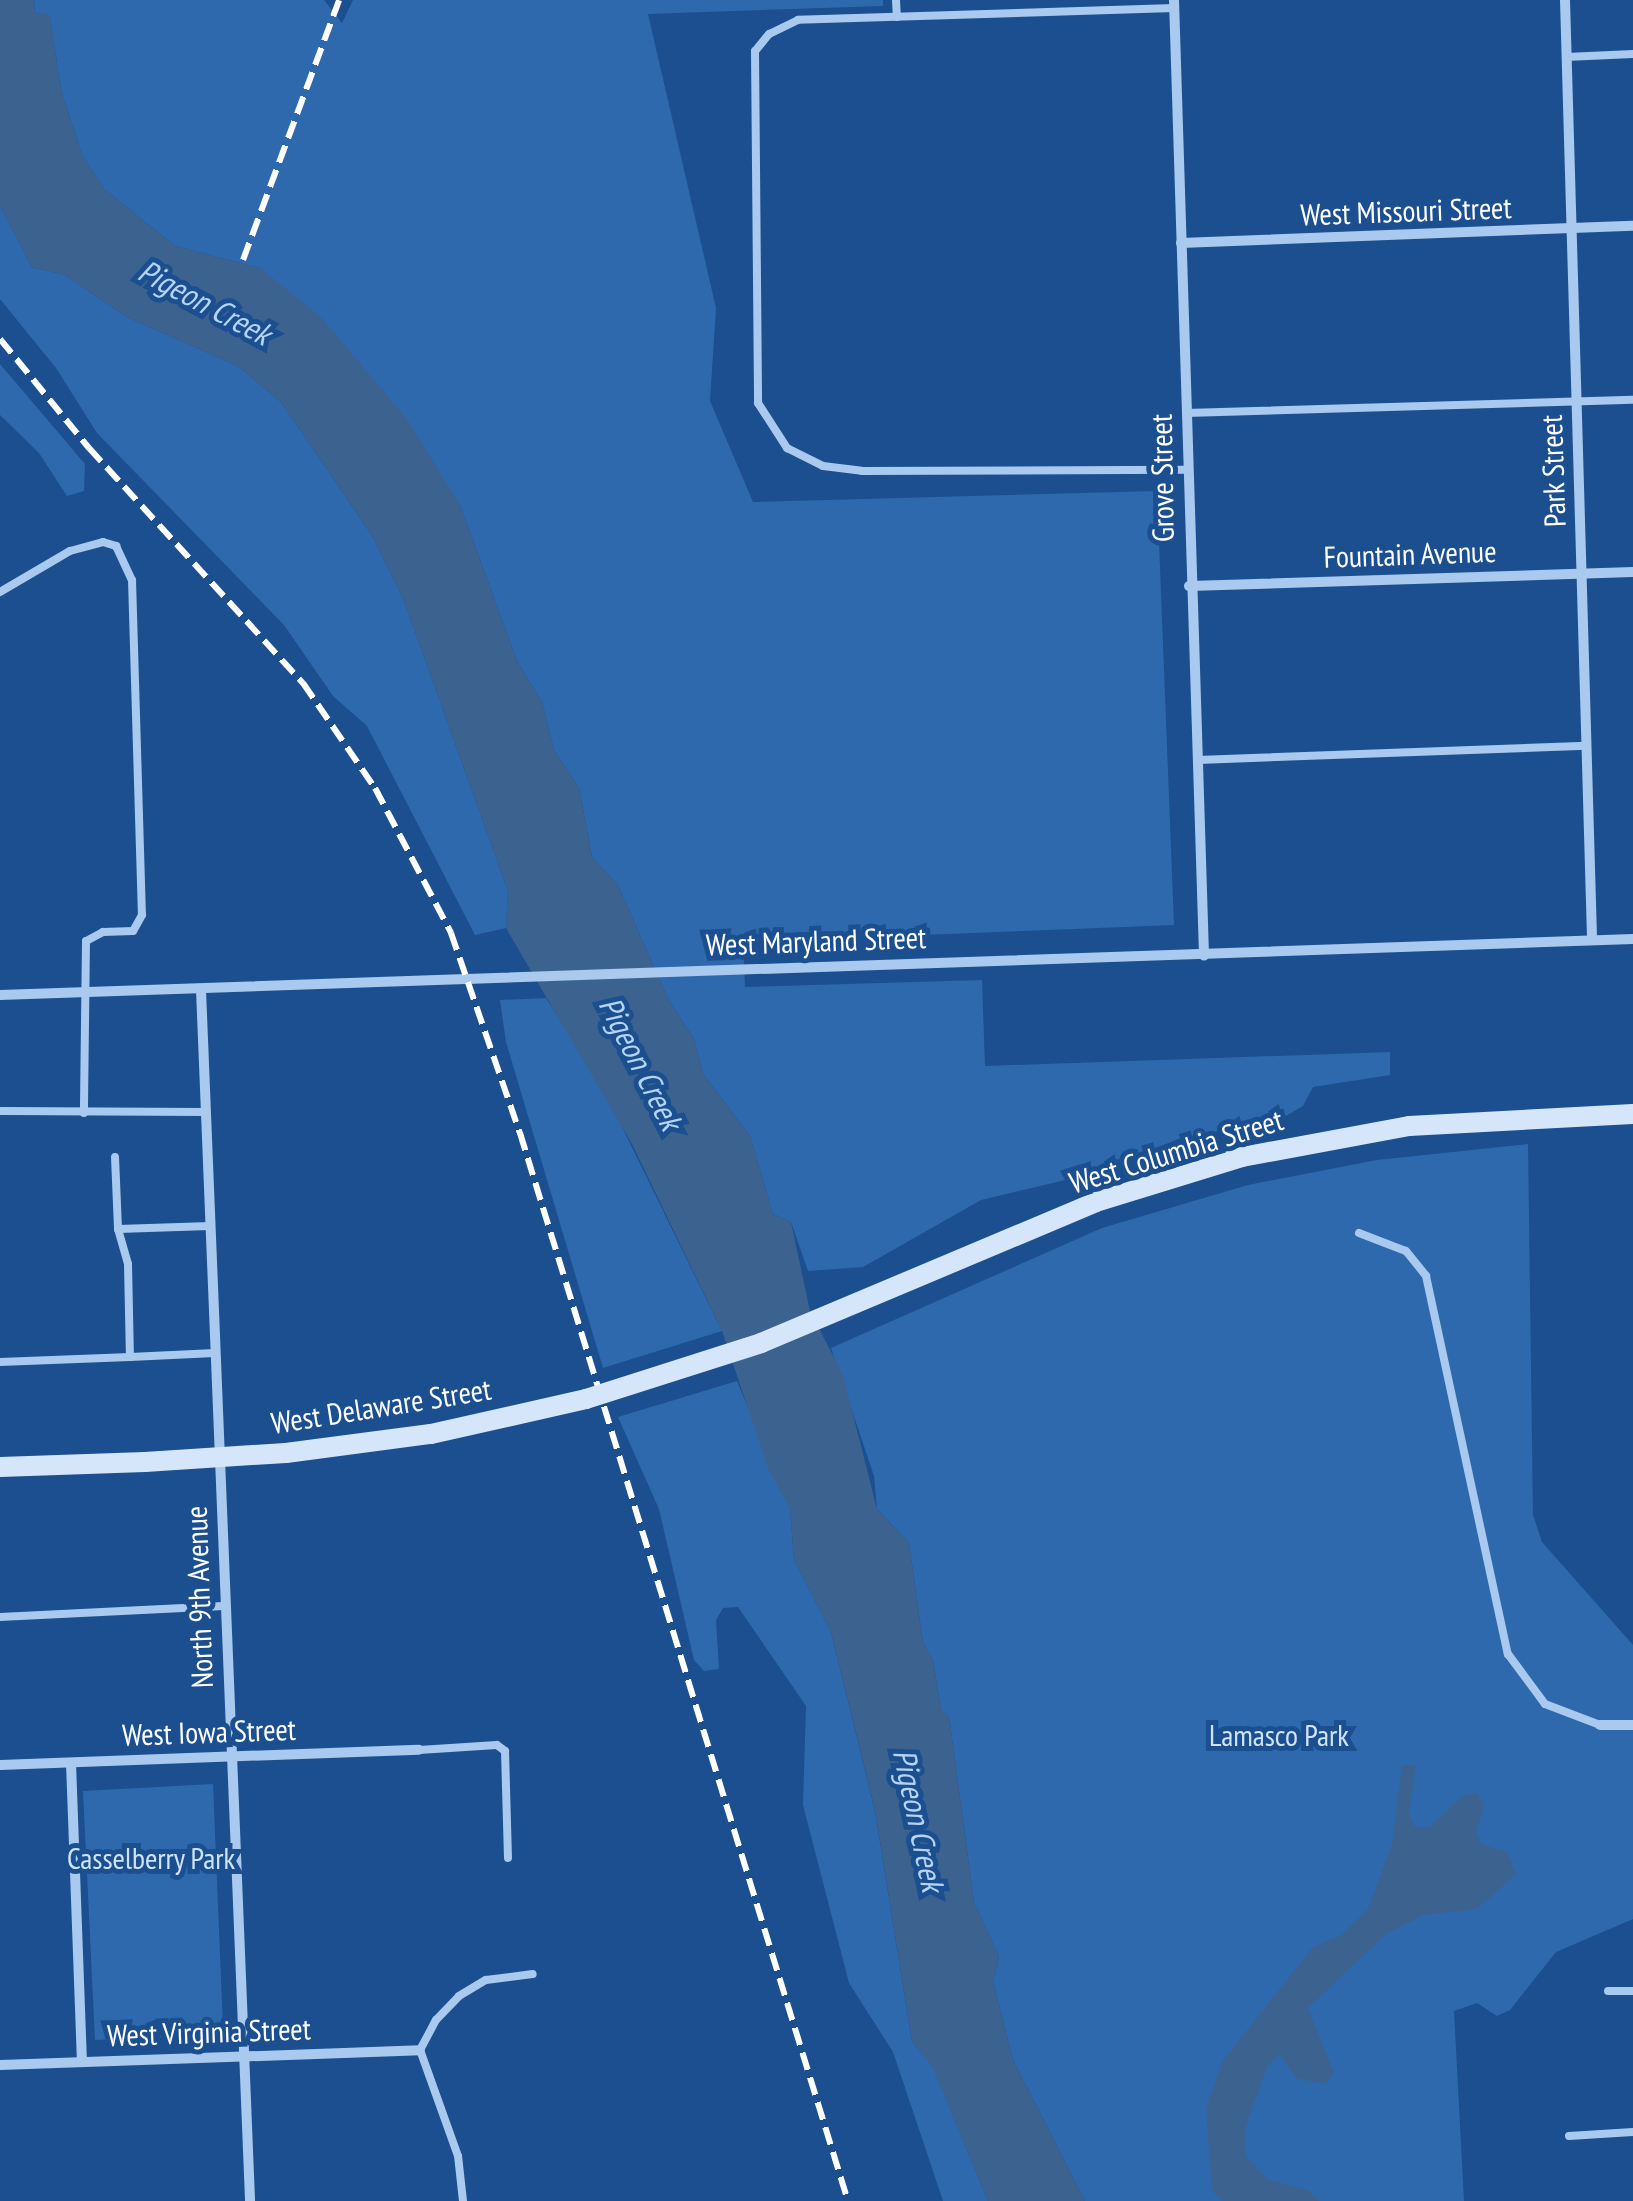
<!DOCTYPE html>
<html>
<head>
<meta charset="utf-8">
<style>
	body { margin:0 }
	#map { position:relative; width:1633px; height:2201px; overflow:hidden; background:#1b4f8f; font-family:"PT Sans Narrow",sans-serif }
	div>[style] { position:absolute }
	.green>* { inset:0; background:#2e69ad }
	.water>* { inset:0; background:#3c6290 }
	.service>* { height:8px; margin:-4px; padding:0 4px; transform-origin:4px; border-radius:4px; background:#a9c9ee }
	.minor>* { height:10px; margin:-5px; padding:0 5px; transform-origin:5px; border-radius:5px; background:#a9c9ee }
	.secondary>* { height:20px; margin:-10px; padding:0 10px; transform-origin:10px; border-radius:10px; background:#d6e6fa }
	.rail>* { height:6px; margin-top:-3px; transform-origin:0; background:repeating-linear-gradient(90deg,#fff 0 18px,transparent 0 26px) }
	.secondary-bridge>* { height:20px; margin:-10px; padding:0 10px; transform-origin:10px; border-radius:10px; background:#d6e6fa }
	span { translate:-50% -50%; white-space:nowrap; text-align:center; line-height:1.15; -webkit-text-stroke:10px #1b4f8f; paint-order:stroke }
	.street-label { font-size:30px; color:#fff }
	.park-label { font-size:30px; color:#cfe3fa }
	.water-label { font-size:32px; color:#b5d3f5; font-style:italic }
</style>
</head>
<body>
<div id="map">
	<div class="green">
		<i style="clip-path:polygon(34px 0,324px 0,342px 23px,353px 0,883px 0,883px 6px,648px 14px,716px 308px,710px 401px,753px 502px,1157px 491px,1174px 925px,743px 942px,745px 987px,982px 980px,985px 1066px,1390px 1052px,1390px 1075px,1313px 1087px,1303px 1106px,1279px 1120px,1181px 1138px,1095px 1173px,981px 1200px,863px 1267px,808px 1271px,791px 1222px,773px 1214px,750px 1136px,703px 1074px,694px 1039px,668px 999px,618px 885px,592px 857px,579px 788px,554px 750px,542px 702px,517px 661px,460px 505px,260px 268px,175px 246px,104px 189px,82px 155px,61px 90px,50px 16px,35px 13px)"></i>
		<i style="clip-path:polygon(0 206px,32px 267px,65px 275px,127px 317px,238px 366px,282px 403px,373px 537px,404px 601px,508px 891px,506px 928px,475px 935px,367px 726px,333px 696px,284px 625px,97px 433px,56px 368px,0 299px)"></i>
		<i style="clip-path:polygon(0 364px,85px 464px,84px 491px,67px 496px,39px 453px,0 415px)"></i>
		<i style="clip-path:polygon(546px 998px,601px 1084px,722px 1331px,603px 1368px,506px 1042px,500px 1000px)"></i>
		<i style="clip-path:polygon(1528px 1144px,1533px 1515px,1542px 1542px,1633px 1645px,1633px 1919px,1556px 1952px,1510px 2010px,1497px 2016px,1477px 2003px,1454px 2011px,1464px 2201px,1085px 2201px,1013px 2060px,993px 1982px,999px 1957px,974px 1902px,949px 1716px,941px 1711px,933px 1660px,923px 1643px,909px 1543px,877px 1509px,874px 1476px,831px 1348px,1102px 1228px,1248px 1185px,1377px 1160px)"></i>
		<i style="clip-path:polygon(737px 1381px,790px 1509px,794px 1559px,831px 1632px,875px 1811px,912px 2042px,932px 2065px,988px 2201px,943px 2201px,893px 2052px,849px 1983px,803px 1805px,806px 1706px,738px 1607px,723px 1608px,716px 1620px,719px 1669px,704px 1671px,694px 1660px,659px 1509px,618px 1417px)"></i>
		<i style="clip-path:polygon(213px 1784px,223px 2027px,216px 2035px,95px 2040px,83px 1791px)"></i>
	</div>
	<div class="water">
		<i style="clip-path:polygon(0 0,34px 0,35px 13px,50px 15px,61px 90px,82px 155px,104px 189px,175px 246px,260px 268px,321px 317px,407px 419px,460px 505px,517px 661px,542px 702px,554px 750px,579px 788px,592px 857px,618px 885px,668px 999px,694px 1039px,703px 1074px,750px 1136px,773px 1214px,791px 1222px,810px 1311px,843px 1375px,877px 1509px,909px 1543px,923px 1643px,933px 1660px,941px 1711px,949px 1716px,974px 1902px,999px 1957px,993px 1982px,1013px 2060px,1085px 2201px,988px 2201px,932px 2066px,912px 2042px,875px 1810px,831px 1632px,794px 1559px,790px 1509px,768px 1468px,722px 1331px,632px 1144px,506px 928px,508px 891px,404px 601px,373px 537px,282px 403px,238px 366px,127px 317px,65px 275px,32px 267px,0 206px)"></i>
		<i style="clip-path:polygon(1402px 1765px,1416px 1765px,1409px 1814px,1415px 1827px,1430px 1827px,1462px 1796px,1476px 1793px,1485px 1804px,1476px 1831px,1481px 1844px,1507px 1852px,1516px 1874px,1477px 1909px,1423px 1915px,1385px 1935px,1308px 2008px,1334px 2073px,1325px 2084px,1296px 2078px,1279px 2054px,1267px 2066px,1246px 2126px,1246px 2156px,1268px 2180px,1308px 2190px,1319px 2201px,1223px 2201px,1212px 2191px,1206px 2108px,1222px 2062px,1313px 1947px,1341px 1935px,1368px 1909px,1392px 1844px)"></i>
	</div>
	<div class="service">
		<i style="left:896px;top:0;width:17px;rotate:87deg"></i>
		<i style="left:1174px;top:8px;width:376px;rotate:178.2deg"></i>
		<i style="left:798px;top:20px;width:32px;rotate:154deg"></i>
		<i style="left:769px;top:34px;width:22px;rotate:129deg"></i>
		<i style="left:755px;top:51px;width:352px;rotate:89.5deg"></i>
		<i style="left:758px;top:403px;width:54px;rotate:57.2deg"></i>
		<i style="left:787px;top:448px;width:40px;rotate:26.6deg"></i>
		<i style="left:823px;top:466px;width:39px;rotate:7deg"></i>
		<i style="left:862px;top:471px;width:326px;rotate:-0.2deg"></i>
		<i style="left:1566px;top:57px;width:67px;rotate:-2.6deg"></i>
		<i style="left:1186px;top:413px;width:447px;rotate:-1.7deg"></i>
		<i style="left:0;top:592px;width:81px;rotate:-30.4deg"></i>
		<i style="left:70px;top:551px;width:34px;rotate:-15deg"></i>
		<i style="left:103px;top:542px;width:14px;rotate:17deg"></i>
		<i style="left:116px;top:546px;width:38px;rotate:65deg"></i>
		<i style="left:132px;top:580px;width:335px;rotate:88.3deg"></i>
		<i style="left:142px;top:915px;width:18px;rotate:119deg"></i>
		<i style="left:133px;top:931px;width:30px;rotate:178deg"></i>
		<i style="left:103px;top:932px;width:19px;rotate:152deg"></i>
		<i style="left:86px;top:941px;width:172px;rotate:90.7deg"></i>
		<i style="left:1198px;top:760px;width:389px;rotate:-2.1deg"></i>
		<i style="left:0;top:1111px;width:206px;rotate:0.3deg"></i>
		<i style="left:115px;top:1157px;width:72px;rotate:87.6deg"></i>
		<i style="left:118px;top:1229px;width:92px;rotate:-1.9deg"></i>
		<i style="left:118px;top:1229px;width:36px;rotate:74deg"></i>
		<i style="left:128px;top:1264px;width:93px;rotate:88.8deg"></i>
		<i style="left:130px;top:1357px;width:85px;rotate:-2.7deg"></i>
		<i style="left:1359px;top:1233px;width:50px;rotate:21deg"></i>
		<i style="left:1406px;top:1251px;width:32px;rotate:51deg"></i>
		<i style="left:1426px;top:1276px;width:387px;rotate:77.8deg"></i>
		<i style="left:1508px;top:1654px;width:62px;rotate:53.5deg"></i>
		<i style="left:1545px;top:1704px;width:59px;rotate:20.9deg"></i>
		<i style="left:0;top:1362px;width:130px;rotate:-2.2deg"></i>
		<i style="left:0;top:1617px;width:224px;rotate:-2.8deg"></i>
		<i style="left:419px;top:1750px;width:78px;rotate:-3.7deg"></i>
		<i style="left:497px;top:1745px;width:10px;rotate:37deg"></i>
		<i style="left:505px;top:1751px;width:107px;rotate:88.4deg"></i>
		<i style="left:1608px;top:1991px;width:25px"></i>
		<i style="left:1569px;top:2136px;width:64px;rotate:-3.6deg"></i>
		<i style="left:463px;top:2201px;width:45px;rotate:-96.3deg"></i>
		<i style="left:458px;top:2156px;width:113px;rotate:-109.7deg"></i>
		<i style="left:420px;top:2050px;width:34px;rotate:-62deg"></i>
		<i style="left:436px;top:2020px;width:33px;rotate:-46deg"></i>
		<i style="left:459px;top:1996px;width:31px;rotate:-31deg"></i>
		<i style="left:486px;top:1980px;width:47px;rotate:-7.3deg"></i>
	</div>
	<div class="minor">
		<i style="left:1174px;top:0;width:956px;rotate:88.2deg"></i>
		<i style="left:1565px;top:0;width:940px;rotate:88.35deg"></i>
		<i style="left:1181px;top:243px;width:452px;rotate:-2.2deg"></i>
		<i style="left:1189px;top:586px;width:444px;rotate:-1.8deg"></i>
		<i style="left:201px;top:990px;width:1212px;rotate:87.68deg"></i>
		<i style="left:0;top:995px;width:1634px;rotate:-1.96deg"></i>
		<i style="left:1600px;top:1725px;width:33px"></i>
		<i style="left:71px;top:1763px;width:299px;rotate:87.9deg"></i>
		<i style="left:0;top:1765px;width:419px;rotate:-2.1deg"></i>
		<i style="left:0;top:2065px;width:420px;rotate:-2deg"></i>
	</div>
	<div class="secondary">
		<i style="left:761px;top:1343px;width:363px;rotate:-22.8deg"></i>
		<i style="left:1096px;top:1202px;width:153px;rotate:-17.1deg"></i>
		<i style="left:1242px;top:1157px;width:170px;rotate:-10.5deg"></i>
		<i style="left:1409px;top:1126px;width:224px;rotate:-3.1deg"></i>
		<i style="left:0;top:1467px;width:145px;rotate:-2deg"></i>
	</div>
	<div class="rail">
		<i style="left:243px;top:260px;width:277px;rotate:-69.7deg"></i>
		<i style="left:0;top:339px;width:141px;rotate:50.8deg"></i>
		<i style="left:89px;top:448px;width:318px;rotate:47.7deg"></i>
		<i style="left:303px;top:683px;width:127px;rotate:55.6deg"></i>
		<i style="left:375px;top:788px;width:164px;rotate:62.3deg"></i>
		<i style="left:451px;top:933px;width:212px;rotate:71deg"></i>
		<i style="left:520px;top:1133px;width:1117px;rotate:72.93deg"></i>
	</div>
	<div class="secondary-bridge">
		<i style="left:145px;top:1462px;width:141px;rotate:-3.7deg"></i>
		<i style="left:286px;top:1453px;width:146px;rotate:-7.5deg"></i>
		<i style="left:431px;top:1434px;width:159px;rotate:-12.7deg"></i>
		<i style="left:586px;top:1399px;width:184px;rotate:-17.7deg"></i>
	</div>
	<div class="street-label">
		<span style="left:1406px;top:211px;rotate:-2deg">West Missouri Street</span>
		<span style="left:1553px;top:471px;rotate:-92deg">Park Street</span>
		<span style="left:1162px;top:478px;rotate:-91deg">Grove Street</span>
		<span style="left:1410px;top:554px;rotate:-2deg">Fountain Avenue</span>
		<span style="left:816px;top:941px;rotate:-2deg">West Maryland Street</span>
		<span style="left:1176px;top:1151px;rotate:-17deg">West Columbia Street</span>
		<span style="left:381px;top:1406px;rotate:-9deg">West Delaware Street</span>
		<span style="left:199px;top:1597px;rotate:-92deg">North 9th Avenue</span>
		<span style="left:209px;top:1732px;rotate:-2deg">West Iowa Street</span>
		<span style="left:209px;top:2032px;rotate:-2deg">West Virginia Street</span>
	</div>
	<div class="park-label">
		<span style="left:1279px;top:1735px">Lamasco Park</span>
		<span style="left:151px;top:1858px">Casselberry Park</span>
	</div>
	<div class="water-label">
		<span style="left:205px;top:302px;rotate:28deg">Pigeon Creek</span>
		<span style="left:641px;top:1063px;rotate:63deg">Pigeon Creek</span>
		<span style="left:919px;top:1820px;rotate:78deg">Pigeon Creek</span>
	</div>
</div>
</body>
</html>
